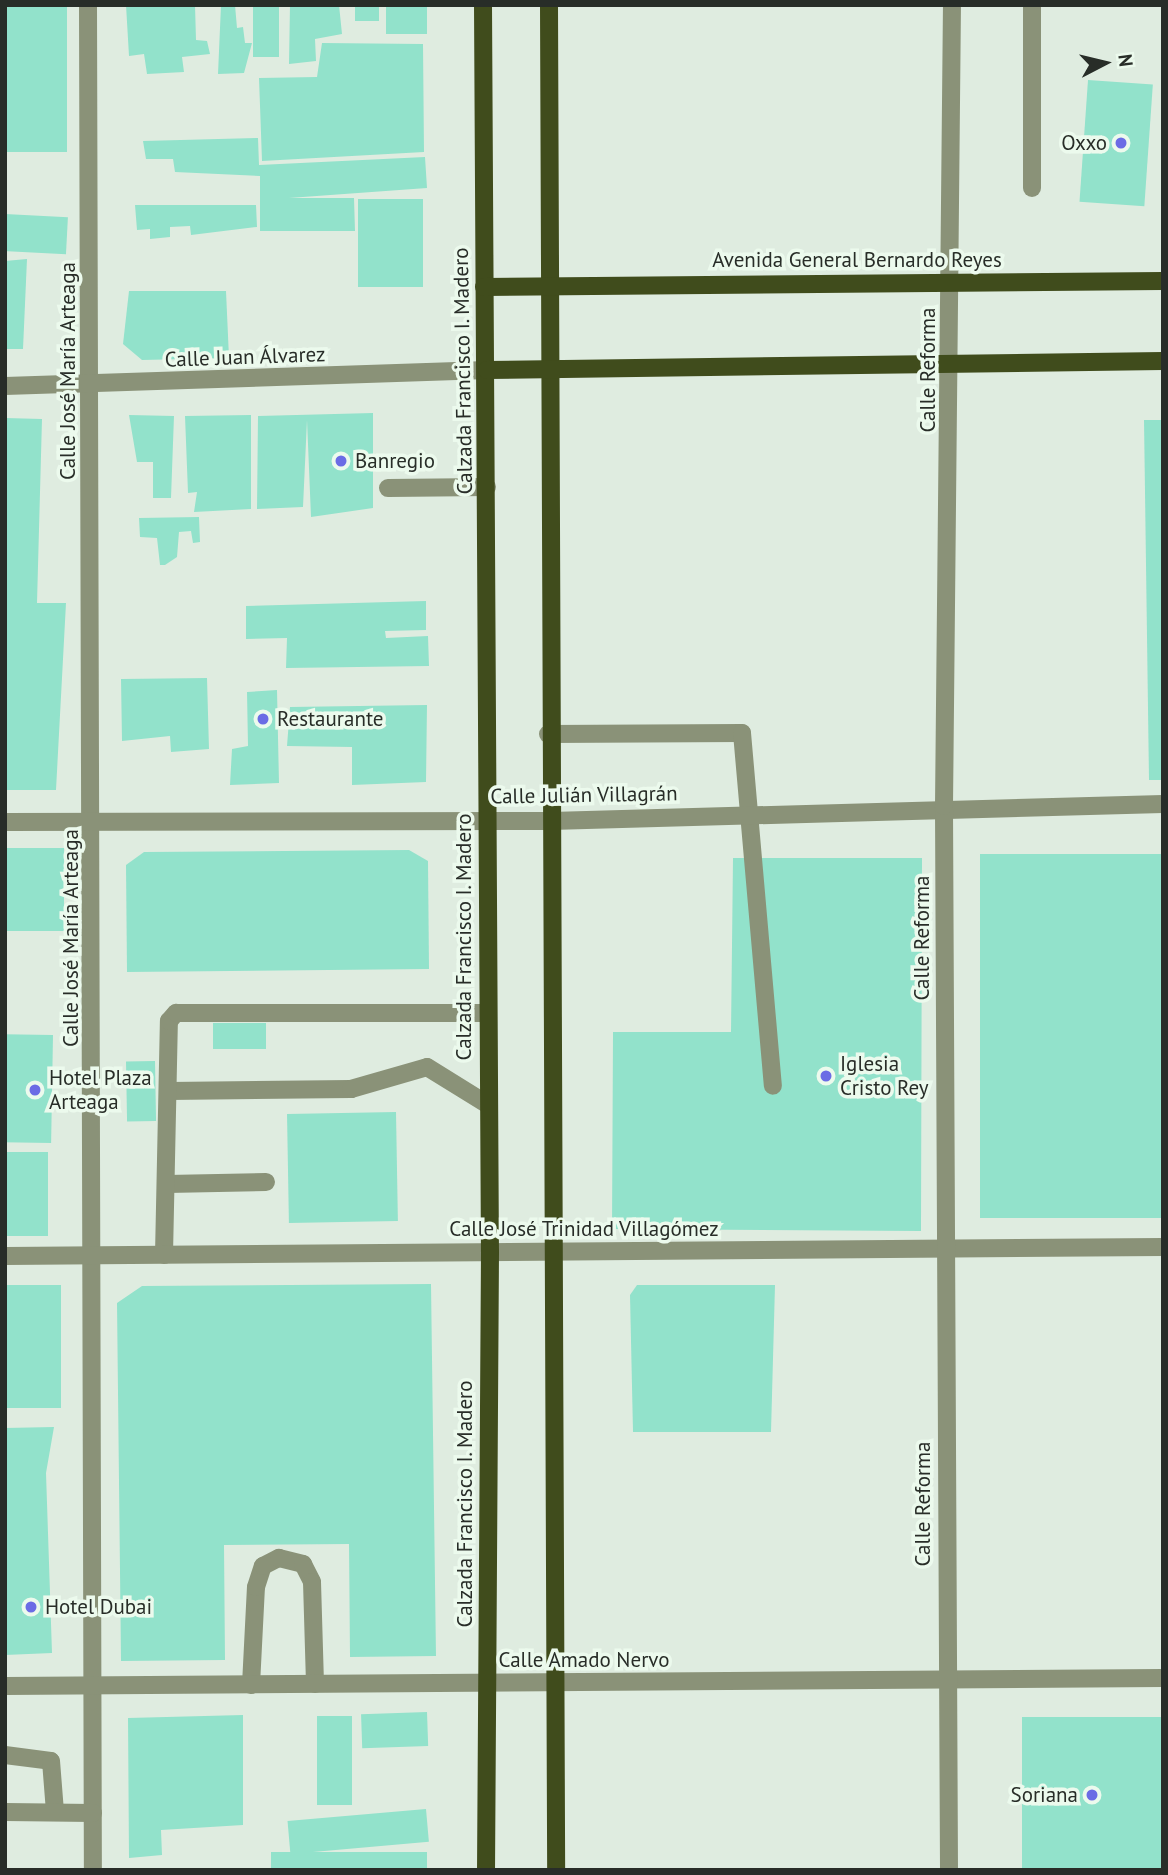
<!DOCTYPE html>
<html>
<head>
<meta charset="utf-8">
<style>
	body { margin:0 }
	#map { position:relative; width:1168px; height:1875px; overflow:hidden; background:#dfece0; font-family:"PT Sans",sans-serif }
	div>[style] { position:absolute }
	.building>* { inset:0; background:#92e2cb; transform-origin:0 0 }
	.minor>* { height:18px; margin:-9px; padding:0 9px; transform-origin:9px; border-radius:9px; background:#8a9278 }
	.major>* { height:18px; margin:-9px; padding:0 9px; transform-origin:9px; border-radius:9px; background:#404c1c }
	.dots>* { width:19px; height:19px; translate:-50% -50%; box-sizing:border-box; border:4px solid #ecfaed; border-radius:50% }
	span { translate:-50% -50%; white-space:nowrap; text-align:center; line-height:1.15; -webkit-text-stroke:7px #ecfaed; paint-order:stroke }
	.poi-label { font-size:21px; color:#282d28 }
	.right { translate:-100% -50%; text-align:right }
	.left { translate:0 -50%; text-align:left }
	.street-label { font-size:21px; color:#282d28 }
	.frame { position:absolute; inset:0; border:7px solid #282d28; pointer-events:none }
	.north { position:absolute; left:1070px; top:28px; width:70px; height:70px; -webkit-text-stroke:5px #ecfaed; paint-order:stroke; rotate:83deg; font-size:19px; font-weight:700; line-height:28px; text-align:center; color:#282d28 }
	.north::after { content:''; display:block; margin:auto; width:24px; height:32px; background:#282d28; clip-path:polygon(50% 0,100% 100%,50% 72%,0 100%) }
</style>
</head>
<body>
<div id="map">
	<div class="building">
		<i style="left:5px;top:5px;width:62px;height:147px"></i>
		<i style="clip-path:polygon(126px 5px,195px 5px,196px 40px,207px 41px,210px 54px,182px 57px,184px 72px,147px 74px,144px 54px,129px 56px)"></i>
		<i style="clip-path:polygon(221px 5px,235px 5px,237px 28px,243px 27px,245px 43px,252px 43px,244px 73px,218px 74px)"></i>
		<i style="left:253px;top:5px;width:26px;height:52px"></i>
		<i style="clip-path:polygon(290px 5px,339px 5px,342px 34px,315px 39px,316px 61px,289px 64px)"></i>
		<i style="left:355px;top:5px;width:24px;height:16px"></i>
		<i style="left:386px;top:5px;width:41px;height:29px"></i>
		<i style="clip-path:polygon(322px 43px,423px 44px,424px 152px,262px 161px,259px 78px,317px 77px)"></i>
		<i style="left:1088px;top:80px;width:65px;height:122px;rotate:4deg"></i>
		<i style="clip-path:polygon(258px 138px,259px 165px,425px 157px,427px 188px,289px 198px,354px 198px,355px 231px,260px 231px,260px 176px,175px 172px,173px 159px,146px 159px,143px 141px)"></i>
		<i style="left:358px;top:199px;width:65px;height:88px"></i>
		<i style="clip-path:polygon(135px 205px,256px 205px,257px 227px,191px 235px,190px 226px,170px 227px,170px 237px,150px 239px,150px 229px,137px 230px)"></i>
		<i style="left:5px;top:214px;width:63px;height:37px;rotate:3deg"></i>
		<i style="clip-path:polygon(27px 259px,23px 349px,5px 349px,5px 261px)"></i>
		<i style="clip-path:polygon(129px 291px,226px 291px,229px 358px,142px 360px,123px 344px)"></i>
		<i style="clip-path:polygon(373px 413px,373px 508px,311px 517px,307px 420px,303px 507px,257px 509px,258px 416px)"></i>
		<i style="clip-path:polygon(129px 415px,174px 416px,171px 498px,153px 498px,153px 462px,137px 462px)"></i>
		<i style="clip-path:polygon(251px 415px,251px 509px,194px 512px,197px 492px,188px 493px,185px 416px)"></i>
		<i style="clip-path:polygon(5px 418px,42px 419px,37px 603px,66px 603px,56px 790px,5px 790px)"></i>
		<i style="clip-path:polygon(1144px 420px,1163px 420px,1163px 780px,1149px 780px)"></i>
		<i style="clip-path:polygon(199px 517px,200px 542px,193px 543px,191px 531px,179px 532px,177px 557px,165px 565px,160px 565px,157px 538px,140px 537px,139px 518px)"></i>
		<i style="clip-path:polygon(426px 601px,426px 630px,385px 631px,386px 638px,428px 636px,429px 666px,286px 668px,287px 638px,246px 639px,246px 606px)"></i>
		<i style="clip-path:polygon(207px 678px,209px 749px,171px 752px,170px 736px,122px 741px,121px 679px)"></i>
		<i style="clip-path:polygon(277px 690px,279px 783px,230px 785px,232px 749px,248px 746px,247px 692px)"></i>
		<i style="clip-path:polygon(427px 705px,426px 782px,352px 785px,352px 747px,287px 746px,290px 707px)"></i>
		<i style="left:64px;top:848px;width:83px;height:59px;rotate:90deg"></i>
		<i style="clip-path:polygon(409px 850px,428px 861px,429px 969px,127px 972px,126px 865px,144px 852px)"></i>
		<i style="left:1163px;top:854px;width:364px;height:183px;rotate:90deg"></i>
		<i style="clip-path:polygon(733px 858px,922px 858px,921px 1231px,612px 1229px,613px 1032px,731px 1032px)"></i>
		<i style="left:266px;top:1023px;width:26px;height:53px;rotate:90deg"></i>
		<i style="left:53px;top:1035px;width:108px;height:48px;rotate:91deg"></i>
		<i style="left:155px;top:1061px;width:60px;height:29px;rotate:89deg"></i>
		<i style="left:396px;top:1112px;width:109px;height:109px;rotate:89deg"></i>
		<i style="left:5px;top:1152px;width:43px;height:84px"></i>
		<i style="clip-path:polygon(431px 1284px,436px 1656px,350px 1657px,349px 1544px,224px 1545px,225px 1660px,121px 1661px,117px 1303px,142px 1286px)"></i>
		<i style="left:61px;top:1285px;width:123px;height:56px;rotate:90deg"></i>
		<i style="clip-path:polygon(637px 1285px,775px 1285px,771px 1432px,633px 1432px,630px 1295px)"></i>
		<i style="clip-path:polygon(54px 1427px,46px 1473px,52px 1653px,5px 1655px,5px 1428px)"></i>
		<i style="left:427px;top:1712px;width:34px;height:66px;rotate:88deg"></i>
		<i style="clip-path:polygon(243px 1715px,243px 1825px,161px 1830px,162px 1855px,129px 1858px,128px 1718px)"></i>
		<i style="left:317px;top:1716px;width:35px;height:89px"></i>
		<i style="left:1163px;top:1717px;width:153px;height:141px;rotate:90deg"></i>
		<i style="left:426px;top:1809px;width:33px;height:139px;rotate:85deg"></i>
		<i style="left:427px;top:1852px;width:18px;height:156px;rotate:90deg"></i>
	</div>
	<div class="minor">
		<i style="left:88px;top:5px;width:1865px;rotate:89.85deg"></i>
		<i style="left:1032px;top:5px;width:183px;rotate:90deg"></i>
		<i style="left:5px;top:386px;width:482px;rotate:-1.9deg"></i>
		<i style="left:388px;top:488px;width:99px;rotate:-0.6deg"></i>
		<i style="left:548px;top:734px;width:194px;rotate:-0.3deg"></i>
		<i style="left:742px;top:733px;width:354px;rotate:85deg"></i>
		<i style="left:5px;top:822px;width:546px;rotate:-0.1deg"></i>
		<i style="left:551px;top:821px;width:612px;rotate:-1.59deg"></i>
		<i style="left:169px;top:1091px;width:182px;rotate:-0.6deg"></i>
		<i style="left:351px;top:1089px;width:79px;rotate:-16.1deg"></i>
		<i style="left:427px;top:1067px;width:70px;rotate:31.7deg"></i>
		<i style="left:167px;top:1184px;width:99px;rotate:-1.2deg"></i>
		<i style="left:164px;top:1255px;width:234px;rotate:-88.8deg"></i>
		<i style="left:169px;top:1021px;width:11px;rotate:-49deg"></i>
		<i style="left:176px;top:1013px;width:311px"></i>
		<i style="left:5px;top:1256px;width:1158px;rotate:-0.45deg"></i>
		<i style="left:251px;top:1685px;width:98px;rotate:-87.1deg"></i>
		<i style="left:256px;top:1587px;width:22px;rotate:-72deg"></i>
		<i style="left:263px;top:1566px;width:18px;rotate:-27deg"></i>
		<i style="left:279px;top:1558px;width:25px;rotate:14deg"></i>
		<i style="left:303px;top:1564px;width:20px;rotate:63deg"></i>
		<i style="left:312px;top:1582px;width:102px;rotate:88.3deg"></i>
		<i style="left:5px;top:1686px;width:1158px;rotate:-0.4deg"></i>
		<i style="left:5px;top:1755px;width:46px;rotate:7.4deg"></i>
		<i style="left:51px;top:1761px;width:51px;rotate:85.5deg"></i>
		<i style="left:5px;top:1812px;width:88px;rotate:0.7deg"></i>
		<i style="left:949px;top:1870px;width:1064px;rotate:-90.27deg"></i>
		<i style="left:944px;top:806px;width:801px;rotate:-89.43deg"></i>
	</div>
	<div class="major">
		<i style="left:483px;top:5px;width:1247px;rotate:89.68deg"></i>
		<i style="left:490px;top:1252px;width:618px;rotate:90.37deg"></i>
		<i style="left:549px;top:5px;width:1865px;rotate:89.78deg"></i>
		<i style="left:484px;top:287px;width:679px;rotate:-0.51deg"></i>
		<i style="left:487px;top:370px;width:676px;rotate:-0.76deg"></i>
	</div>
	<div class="dots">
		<i style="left:1121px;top:143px;background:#6b6ce5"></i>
		<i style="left:341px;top:461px;background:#6b6ce5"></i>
		<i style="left:263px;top:719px;background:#6b6ce5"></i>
		<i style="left:826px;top:1076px;background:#6b6ce5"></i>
		<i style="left:35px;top:1090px;background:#6b6ce5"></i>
		<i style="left:31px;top:1607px;background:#6b6ce5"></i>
		<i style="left:1092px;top:1795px;background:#6b6ce5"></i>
	</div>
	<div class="poi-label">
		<span class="right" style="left:1107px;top:143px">Oxxo</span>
		<span class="left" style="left:355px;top:461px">Banregio</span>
		<span class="left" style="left:277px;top:719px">Restaurante</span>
		<span class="left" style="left:840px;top:1076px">Iglesia<br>Cristo Rey</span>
		<span class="left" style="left:49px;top:1090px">Hotel Plaza<br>Arteaga</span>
		<span class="left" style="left:45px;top:1607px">Hotel Dubai</span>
		<span class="right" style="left:1078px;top:1795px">Soriana</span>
	</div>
	<div class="street-label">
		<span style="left:857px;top:260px">Avenida General Bernardo Reyes</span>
		<span style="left:245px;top:357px;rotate:-2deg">Calle Juan Álvarez</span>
		<span style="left:928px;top:370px;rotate:-90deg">Calle Reforma</span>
		<span style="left:68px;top:371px;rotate:-90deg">Calle José María Arteaga</span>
		<span style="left:463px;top:371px;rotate:-91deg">Calzada Francisco I. Madero</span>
		<span style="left:584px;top:795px;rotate:-1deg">Calle Julián Villagrán</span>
		<span style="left:464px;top:937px;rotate:-90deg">Calzada Francisco I. Madero</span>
		<span style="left:71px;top:938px;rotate:-90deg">Calle José María Arteaga</span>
		<span style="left:922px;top:938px;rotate:-90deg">Calle Reforma</span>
		<span style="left:584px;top:1229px">Calle José Trinidad Villagómez</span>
		<span style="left:465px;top:1504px;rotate:-90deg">Calzada Francisco I. Madero</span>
		<span style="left:923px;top:1504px;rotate:-90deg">Calle Reforma</span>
		<span style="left:584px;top:1660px">Calle Amado Nervo</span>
	</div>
	<div class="frame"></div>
	<div class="north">N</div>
</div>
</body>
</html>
